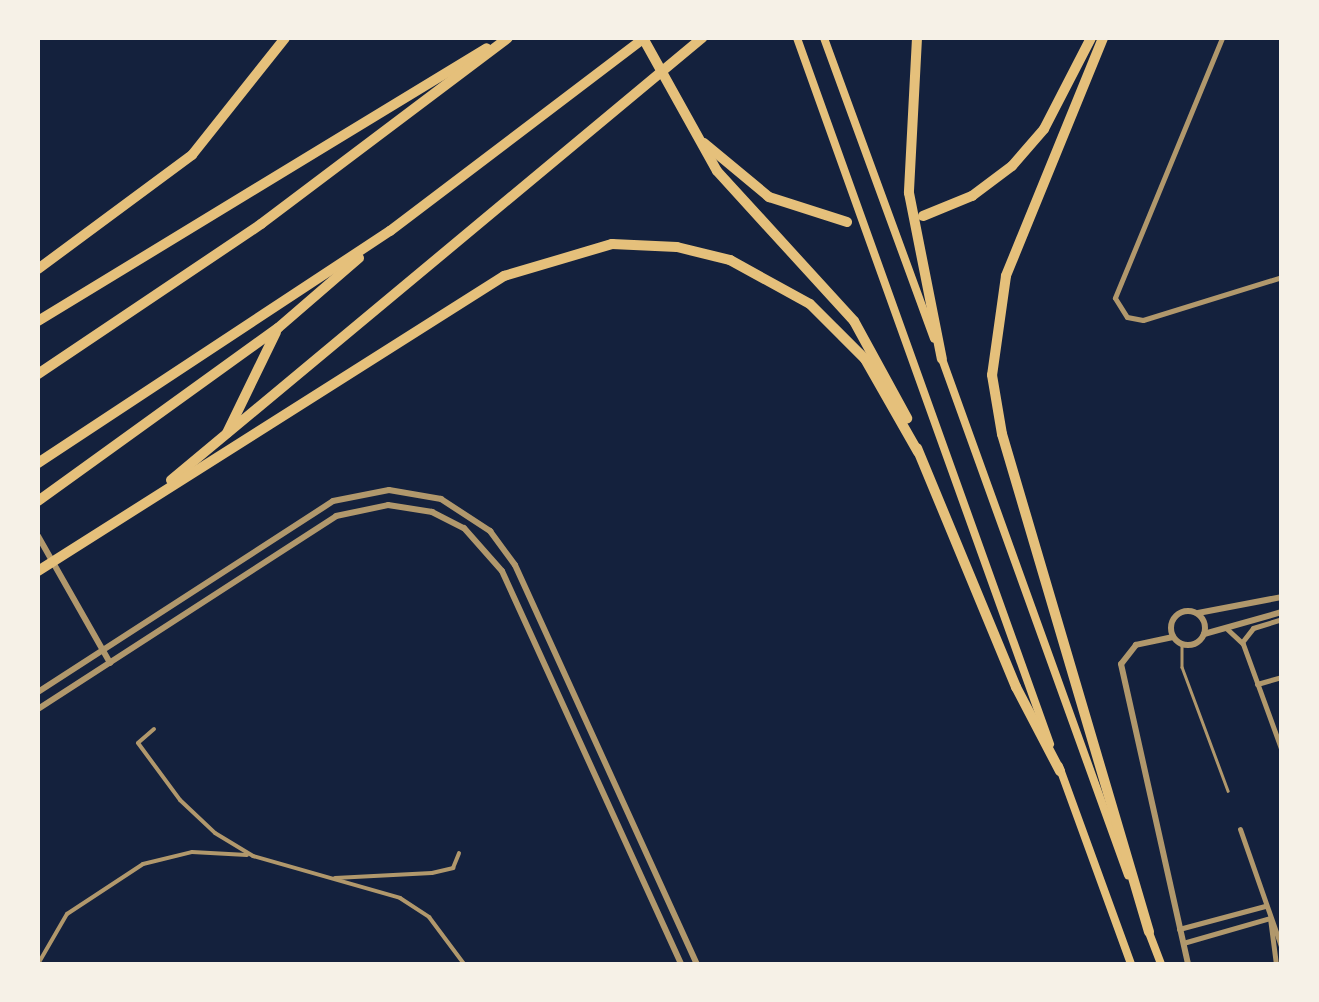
<!DOCTYPE html>
<html>
<head>
<meta charset="utf-8">
<style>
	body { margin:0 }
	#map { position:relative; width:1319px; height:1002px; overflow:hidden; background:#14213d; font-family:Barlow,sans-serif }
	div>[style] { position:absolute }
	.service>* { height:2.5px; margin:-1.25px; padding:0 1.25px; transform-origin:1.25px; border-radius:1.25px; background:#b1986c }
	.pedestrian>* { height:4px; margin:-2px; padding:0 2px; transform-origin:2px; border-radius:2px; background:#b1986c }
	.minor>* { height:5px; margin:-2.5px; padding:0 2.5px; transform-origin:2.5px; border-radius:2.5px; background:#b1986c }
	.tertiary>* { height:6px; margin:-3px; padding:0 3px; transform-origin:3px; border-radius:3px; background:#b1986c }
	.tertiary>.ring { margin:-3px; padding:0; box-sizing:content-box; background:none; border:6px solid #b1986c; border-radius:50% }
	.secondary>* { height:8px; margin:-4px; padding:0 4px; transform-origin:4px; border-radius:4px; background:#e5c07b }
	.motorway>* { height:10px; margin:-5px; padding:0 5px; transform-origin:5px; border-radius:5px; background:#e5c07b }
	span { translate:-50% -50%; white-space:nowrap; text-align:center; line-height:1.15; -webkit-text-stroke:10px #f6f1e7; paint-order:stroke }
	.frame { position:absolute; inset:0; border:40px solid #f6f1e7; pointer-events:none }
</style>
</head>
<body>
<div id="map">
	<div class="service">
		<i style="left:1182px;top:644px;width:23px;rotate:90deg"></i>
		<i style="left:1182px;top:667px;width:132px;rotate:69.6deg"></i>
	</div>
	<div class="pedestrian">
		<i style="left:154px;top:729px;width:21px;rotate:139deg"></i>
		<i style="left:138px;top:743px;width:71px;rotate:53.6deg"></i>
		<i style="left:180px;top:800px;width:48px;rotate:43.3deg"></i>
		<i style="left:215px;top:833px;width:44px;rotate:31.2deg"></i>
		<i style="left:253px;top:856px;width:153px;rotate:15.9deg"></i>
		<i style="left:400px;top:898px;width:35px;rotate:33deg"></i>
		<i style="left:429px;top:917px;width:59px;rotate:53.3deg"></i>
		<i style="left:335px;top:878px;width:97px;rotate:-3deg"></i>
		<i style="left:432px;top:873px;width:22px;rotate:-13deg"></i>
		<i style="left:453px;top:868px;width:16px;rotate:-68deg"></i>
		<i style="left:38px;top:964px;width:58px;rotate:-59.9deg"></i>
		<i style="left:67px;top:914px;width:91px;rotate:-33.3deg"></i>
		<i style="left:143px;top:864px;width:50px;rotate:-13.8deg"></i>
		<i style="left:192px;top:852px;width:55px;rotate:3.1deg"></i>
	</div>
	<div class="minor">
		<i style="left:1222px;top:38px;width:281px;rotate:112.4deg"></i>
		<i style="left:1115px;top:298px;width:22px;rotate:58deg"></i>
		<i style="left:1127px;top:317px;width:16px;rotate:11deg"></i>
		<i style="left:1143px;top:320px;width:145px;rotate:-17.2deg"></i>
		<i style="left:1226px;top:628px;width:23px;rotate:43deg"></i>
		<i style="left:1243px;top:644px;width:114px;rotate:70deg"></i>
		<i style="left:1243px;top:641px;width:16px;rotate:-52deg"></i>
		<i style="left:1253px;top:628px;width:30px;rotate:-17deg"></i>
		<i style="left:1257px;top:684px;width:26px;rotate:-16deg"></i>
		<i style="left:1240px;top:829px;width:127px;rotate:70.7deg"></i>
		<i style="left:1179px;top:929px;width:89px;rotate:-15deg"></i>
		<i style="left:1183px;top:943px;width:91px;rotate:-16deg"></i>
		<i style="left:1270px;top:918px;width:46px;rotate:82.6deg"></i>
	</div>
	<div class="tertiary">
		<i style="left:38px;top:536px;width:146px;rotate:60.4deg"></i>
		<i class="ring" style="left:1171px;top:611px;width:28px;height:28px"></i>
		<i style="left:1198px;top:613px;width:86px;rotate:-10.8deg"></i>
		<i style="left:1204px;top:634px;width:81px;rotate:-15.8deg"></i>
		<i style="left:1173px;top:637px;width:38px;rotate:168deg"></i>
		<i style="left:1136px;top:645px;width:24px;rotate:128deg"></i>
		<i style="left:1121px;top:664px;width:307px;rotate:77.4deg"></i>
		<i style="left:38px;top:692px;width:351px;rotate:-32.9deg"></i>
		<i style="left:333px;top:501px;width:57px;rotate:-11.1deg"></i>
		<i style="left:389px;top:490px;width:53px;rotate:9.8deg"></i>
		<i style="left:441px;top:499px;width:59px;rotate:33.1deg"></i>
		<i style="left:490px;top:531px;width:42px;rotate:53.7deg"></i>
		<i style="left:515px;top:565px;width:439px;rotate:65.5deg"></i>
		<i style="left:38px;top:709px;width:355px;rotate:-32.9deg"></i>
		<i style="left:336px;top:516px;width:53px;rotate:-11.9deg"></i>
		<i style="left:388px;top:505px;width:45px;rotate:9deg"></i>
		<i style="left:432px;top:512px;width:36px;rotate:27deg"></i>
		<i style="left:464px;top:528px;width:57px;rotate:48.5deg"></i>
		<i style="left:502px;top:571px;width:432px;rotate:65.5deg"></i>
	</div>
	<div class="secondary">
		<i style="left:797px;top:38px;width:750px;rotate:70.28deg"></i>
		<i style="left:824px;top:38px;width:320px;rotate:69.9deg"></i>
		<i style="left:941px;top:356px;width:552px;rotate:70.19deg"></i>
		<i style="left:1059px;top:766px;width:211px;rotate:70deg"></i>
		<i style="left:1148px;top:930px;width:36px;rotate:69deg"></i>
	</div>
	<div class="motorway">
		<i style="left:643px;top:38px;width:152px;rotate:60.9deg"></i>
		<i style="left:717px;top:171px;width:203px;rotate:47.6deg"></i>
		<i style="left:854px;top:321px;width:111px;rotate:61.3deg"></i>
		<i style="left:917px;top:38px;width:155px;rotate:93deg"></i>
		<i style="left:909px;top:193px;width:169px;rotate:78.8deg"></i>
		<i style="left:1103px;top:38px;width:257px;rotate:112.2deg"></i>
		<i style="left:1006px;top:276px;width:100px;rotate:98deg"></i>
		<i style="left:992px;top:375px;width:60px;rotate:80.4deg"></i>
		<i style="left:1002px;top:434px;width:519px;rotate:73.55deg"></i>
		<i style="left:704px;top:143px;width:85px;rotate:39.7deg"></i>
		<i style="left:769px;top:197px;width:82px;rotate:17.8deg"></i>
		<i style="left:923px;top:216px;width:53px;rotate:-22.2deg"></i>
		<i style="left:972px;top:196px;width:50px;rotate:-36.9deg"></i>
		<i style="left:1012px;top:166px;width:49px;rotate:-49.1deg"></i>
		<i style="left:1044px;top:129px;width:102px;rotate:-62.7deg"></i>
		<i style="left:38px;top:269px;width:192px;rotate:-36.5deg"></i>
		<i style="left:192px;top:155px;width:149px;rotate:-51.5deg"></i>
		<i style="left:38px;top:321px;width:525px;rotate:-31.3deg"></i>
		<i style="left:38px;top:374px;width:269px;rotate:-33.9deg"></i>
		<i style="left:261px;top:224px;width:309px;rotate:-37deg"></i>
		<i style="left:227px;top:433px;width:112px;rotate:-64.1deg"></i>
		<i style="left:917px;top:448px;width:259px;rotate:67.5deg"></i>
		<i style="left:1016px;top:687px;width:95px;rotate:62.4deg"></i>
		<i style="left:38px;top:463px;width:422px;rotate:-33.4deg"></i>
		<i style="left:390px;top:231px;width:319px;rotate:-37.2deg"></i>
		<i style="left:171px;top:480px;width:691px;rotate:-39.77deg"></i>
		<i style="left:38px;top:501px;width:296px;rotate:-35.8deg"></i>
		<i style="left:278px;top:328px;width:107px;rotate:-40.8deg"></i>
		<i style="left:38px;top:571px;width:552px;rotate:-32.34deg"></i>
		<i style="left:504px;top:276px;width:113px;rotate:-16.5deg"></i>
		<i style="left:612px;top:244px;width:65px;rotate:2.6deg"></i>
		<i style="left:677px;top:247px;width:55px;rotate:13.8deg"></i>
		<i style="left:730px;top:260px;width:91px;rotate:28.8deg"></i>
		<i style="left:810px;top:304px;width:78px;rotate:45deg"></i>
		<i style="left:865px;top:359px;width:107px;rotate:60.3deg"></i>
	</div>
	<div class="frame"></div>
</div>
</body>
</html>
